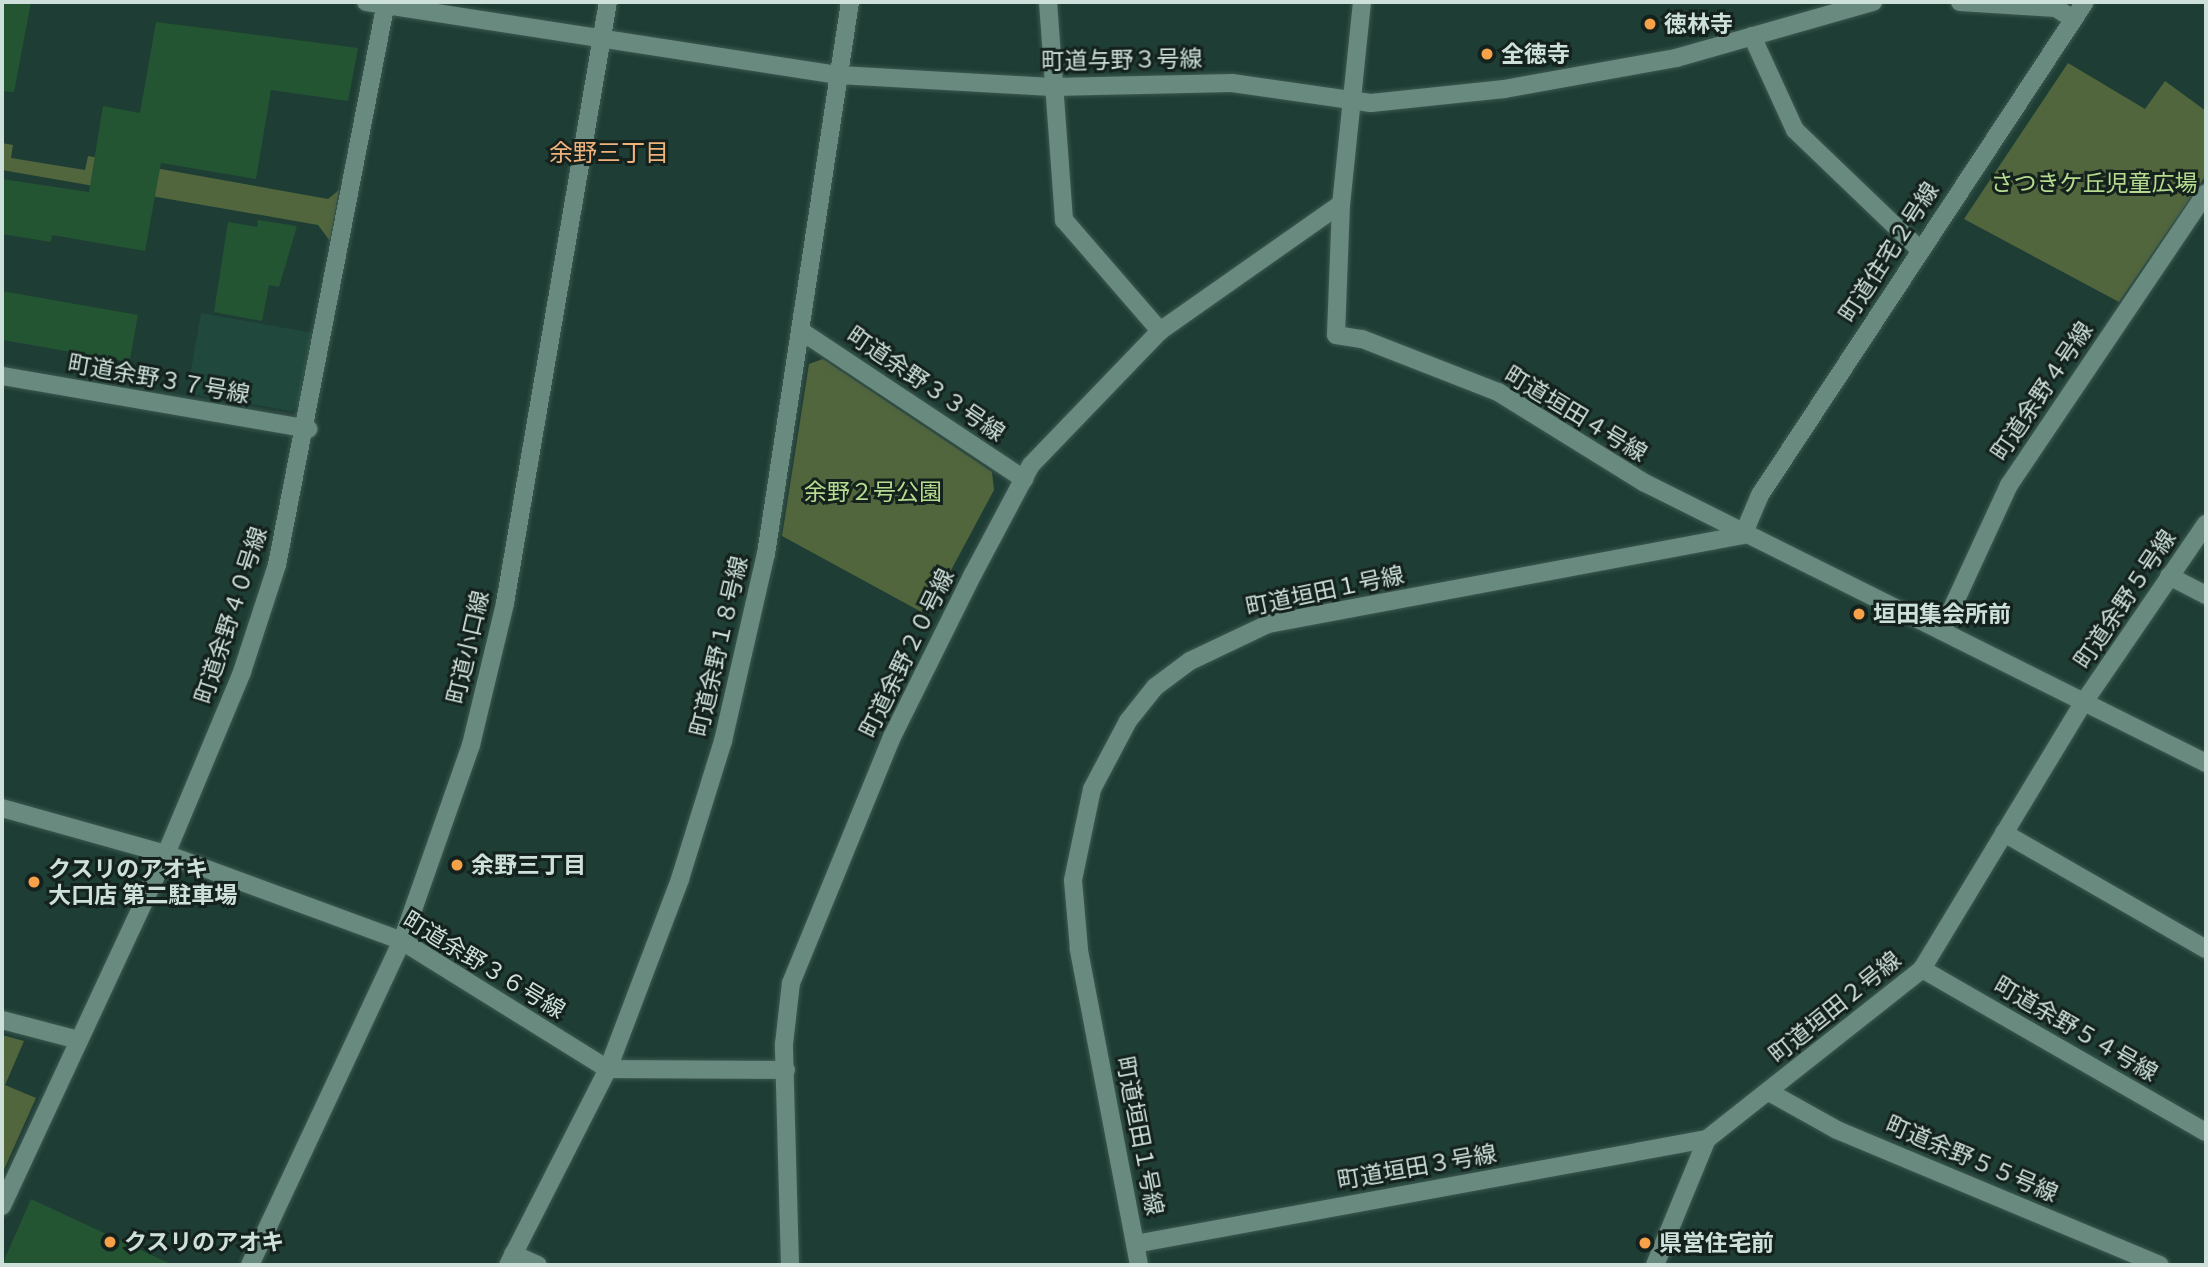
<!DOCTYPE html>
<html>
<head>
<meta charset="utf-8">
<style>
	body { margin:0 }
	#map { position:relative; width:2208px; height:1267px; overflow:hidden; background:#1e3d34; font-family:"Public Sans","Noto Sans JP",sans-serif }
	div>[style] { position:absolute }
	.built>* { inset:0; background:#20483d }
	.green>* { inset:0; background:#52663d }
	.building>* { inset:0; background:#245533; transform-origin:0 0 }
	.roads { filter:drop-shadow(0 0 2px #3d5951) drop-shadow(0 0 2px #3d5951) }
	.street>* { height:18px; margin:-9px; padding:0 9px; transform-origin:9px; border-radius:9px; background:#698a7f }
	.secondary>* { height:18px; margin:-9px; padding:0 9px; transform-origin:9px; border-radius:9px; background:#698a7f }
	.dots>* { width:19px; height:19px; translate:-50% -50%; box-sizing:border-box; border:4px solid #14211d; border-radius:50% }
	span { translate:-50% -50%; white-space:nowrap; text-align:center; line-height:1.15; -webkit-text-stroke:6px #14211d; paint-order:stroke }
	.poi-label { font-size:23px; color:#cee0da; font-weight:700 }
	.left { translate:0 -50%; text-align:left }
	.street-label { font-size:23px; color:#cee0da }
	.park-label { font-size:23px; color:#b7dc8f }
	.neighbourhood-label { font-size:24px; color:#eeb27b }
	.frame { position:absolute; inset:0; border:4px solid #cee0da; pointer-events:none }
</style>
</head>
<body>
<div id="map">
	<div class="built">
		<i style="clip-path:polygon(201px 313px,314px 333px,302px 404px,291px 411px,187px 393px)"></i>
	</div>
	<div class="green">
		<i style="clip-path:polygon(2068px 63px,2145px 109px,2165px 81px,2206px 111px,2206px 175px,2119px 302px,1964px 219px)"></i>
		<i style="clip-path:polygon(2px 143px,13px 145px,11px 158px,85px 170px,88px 156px,328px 199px,339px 190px,330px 241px,318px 225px,2px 170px)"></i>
		<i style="clip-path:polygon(823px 359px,992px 472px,994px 490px,927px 615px,782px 536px,809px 364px)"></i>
		<i style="clip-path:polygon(2px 1035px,24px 1041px,5px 1085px,36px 1098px,2px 1174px)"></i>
	</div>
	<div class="building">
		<i style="clip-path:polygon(2px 2px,31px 2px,14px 92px,2px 91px)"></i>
		<i style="clip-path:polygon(156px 22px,358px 48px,348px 101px,271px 90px,256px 179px,161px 163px,145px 251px,52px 235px,51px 242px,2px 234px,2px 179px,89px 192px,103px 106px,140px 113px)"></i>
		<i style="clip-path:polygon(258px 220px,297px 226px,279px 287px,269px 285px,262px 321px,214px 312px,228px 222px,257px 227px)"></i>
		<i style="left:2px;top:291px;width:138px;height:48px;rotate:10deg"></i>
		<i style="clip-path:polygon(31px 1199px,173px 1265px,2px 1265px)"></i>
	</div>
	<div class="roads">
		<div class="street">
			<i style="left:366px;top:2px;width:479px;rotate:8.8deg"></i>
			<i style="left:839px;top:75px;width:213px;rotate:3.2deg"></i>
			<i style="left:1052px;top:87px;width:180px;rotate:-1.3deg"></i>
			<i style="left:1232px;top:83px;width:140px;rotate:8.2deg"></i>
			<i style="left:1371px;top:103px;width:134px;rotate:-6deg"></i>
			<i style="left:1504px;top:89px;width:175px;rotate:-10.2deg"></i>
			<i style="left:1676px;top:58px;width:205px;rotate:-15.9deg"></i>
			<i style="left:1048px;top:2px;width:219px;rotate:85.8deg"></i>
			<i style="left:1064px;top:220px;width:147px;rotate:49.1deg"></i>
			<i style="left:1362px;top:2px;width:203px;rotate:95.9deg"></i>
			<i style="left:1341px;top:204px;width:131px;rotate:92.2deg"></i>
			<i style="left:1336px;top:335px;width:26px;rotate:9deg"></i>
			<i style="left:1362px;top:339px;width:146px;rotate:21.3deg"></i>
			<i style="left:1498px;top:392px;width:171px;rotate:31.8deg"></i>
			<i style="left:1643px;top:482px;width:629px;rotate:26.52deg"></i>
			<i style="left:1960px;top:2px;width:96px;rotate:3.6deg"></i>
			<i style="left:2056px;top:8px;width:20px;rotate:33deg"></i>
			<i style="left:1752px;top:36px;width:103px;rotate:65.4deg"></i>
			<i style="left:1795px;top:130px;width:172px;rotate:43.8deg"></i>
			<i style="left:801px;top:331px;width:268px;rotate:33.6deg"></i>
			<i style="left:2px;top:376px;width:311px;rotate:9.8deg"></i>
			<i style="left:2169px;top:576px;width:42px;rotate:27.2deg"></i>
			<i style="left:1942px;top:630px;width:160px;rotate:-65.2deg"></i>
			<i style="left:2009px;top:485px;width:352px;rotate:-56deg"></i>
			<i style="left:2px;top:808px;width:170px;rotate:15.7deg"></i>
			<i style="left:166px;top:854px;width:252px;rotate:20.2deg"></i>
			<i style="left:402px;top:941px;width:243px;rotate:31.9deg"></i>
			<i style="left:608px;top:1069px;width:178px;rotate:0.3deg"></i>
			<i style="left:2004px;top:833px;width:233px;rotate:29.9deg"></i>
			<i style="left:1922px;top:969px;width:327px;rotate:29.9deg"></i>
			<i style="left:2px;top:1020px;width:79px;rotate:14.7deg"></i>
			<i style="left:1769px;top:1092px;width:78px;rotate:29.2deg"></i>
			<i style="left:1837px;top:1130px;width:350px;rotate:22.7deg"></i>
			<i style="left:2px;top:1206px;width:388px;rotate:-65deg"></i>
			<i style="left:166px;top:854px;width:197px;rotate:-67.3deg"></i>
			<i style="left:242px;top:672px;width:113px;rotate:-71.9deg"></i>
			<i style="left:277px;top:565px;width:573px;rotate:-79.04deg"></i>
			<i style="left:1135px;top:1244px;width:582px;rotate:-10.4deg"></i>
			<i style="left:513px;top:1254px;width:27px;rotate:24deg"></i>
			<i style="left:508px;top:1265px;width:220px;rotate:-63deg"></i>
			<i style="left:608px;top:1069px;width:203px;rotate:-69.2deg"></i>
			<i style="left:680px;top:879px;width:145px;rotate:-72.7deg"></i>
			<i style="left:723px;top:741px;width:192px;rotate:-77.1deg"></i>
			<i style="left:766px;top:554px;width:558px;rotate:-81.35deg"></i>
			<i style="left:790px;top:1265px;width:221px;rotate:-91.6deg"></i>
			<i style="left:784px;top:1044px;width:61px;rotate:-83.5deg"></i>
			<i style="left:791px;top:983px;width:266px;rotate:-67.7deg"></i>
			<i style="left:892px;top:737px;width:182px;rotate:-63.6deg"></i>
			<i style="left:973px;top:574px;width:123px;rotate:-62deg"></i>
			<i style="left:1031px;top:465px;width:186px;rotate:-46.1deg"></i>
			<i style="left:1160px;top:331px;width:221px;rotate:-35.1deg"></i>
			<i style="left:1139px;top:1265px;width:322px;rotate:-100.8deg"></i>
			<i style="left:1079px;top:949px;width:69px;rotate:-95deg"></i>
			<i style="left:1073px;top:880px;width:93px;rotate:-78.2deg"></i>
			<i style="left:1092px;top:789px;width:77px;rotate:-62.1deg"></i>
			<i style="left:1128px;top:721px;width:43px;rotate:-51.5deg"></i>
			<i style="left:1155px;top:687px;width:44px;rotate:-36.6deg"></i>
			<i style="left:1190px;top:661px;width:86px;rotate:-25.4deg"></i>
			<i style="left:1268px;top:624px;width:483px;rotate:-10.6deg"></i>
			<i style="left:1655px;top:1265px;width:136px;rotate:-67.6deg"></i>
			<i style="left:1707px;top:1139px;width:274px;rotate:-38.3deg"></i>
			<i style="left:1922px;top:969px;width:312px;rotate:-58.8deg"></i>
			<i style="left:2084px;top:702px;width:216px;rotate:-55.6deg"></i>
		</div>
		<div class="secondary">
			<i style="left:1743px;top:535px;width:43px;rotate:-67deg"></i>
			<i style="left:1760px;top:495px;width:590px;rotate:-56.61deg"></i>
			<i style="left:250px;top:1265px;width:358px;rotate:-64.9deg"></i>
			<i style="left:402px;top:941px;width:208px;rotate:-70.6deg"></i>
			<i style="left:471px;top:745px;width:146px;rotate:-76.5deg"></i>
			<i style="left:505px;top:603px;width:610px;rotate:-80.28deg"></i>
		</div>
	</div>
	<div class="dots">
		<i style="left:1650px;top:24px;background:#f7a149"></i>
		<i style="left:1487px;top:54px;background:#f7a149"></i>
		<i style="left:1859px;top:614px;background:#f7a149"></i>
		<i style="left:457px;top:865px;background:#f7a149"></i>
		<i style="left:34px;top:882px;background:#f7a149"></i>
		<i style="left:110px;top:1242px;background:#f7a149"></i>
		<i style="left:1645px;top:1243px;background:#f7a149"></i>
	</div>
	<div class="poi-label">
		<span class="left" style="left:1664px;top:24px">徳林寺</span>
		<span class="left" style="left:1501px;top:54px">全徳寺</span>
		<span class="left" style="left:1873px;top:614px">垣田集会所前</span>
		<span class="left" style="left:471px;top:865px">余野三丁目</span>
		<span class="left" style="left:48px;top:882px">クスリのアオキ<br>大口店 第二駐車場</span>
		<span class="left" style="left:124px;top:1242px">クスリのアオキ</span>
		<span class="left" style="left:1659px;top:1243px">県営住宅前</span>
	</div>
	<div class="street-label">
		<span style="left:1122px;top:60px;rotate:-1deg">町道与野３号線</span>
		<span style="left:1889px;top:252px;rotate:-57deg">町道住宅２号線</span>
		<span style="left:159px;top:379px;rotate:10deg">町道余野３７号線</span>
		<span style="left:926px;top:384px;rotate:34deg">町道余野３３号線</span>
		<span style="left:2042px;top:391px;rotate:-56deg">町道余野４号線</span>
		<span style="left:1576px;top:414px;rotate:31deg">町道垣田４号線</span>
		<span style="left:1325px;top:591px;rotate:-12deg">町道垣田１号線</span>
		<span style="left:2125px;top:599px;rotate:-56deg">町道余野５号線</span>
		<span style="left:231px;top:615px;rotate:-72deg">町道余野４０号線</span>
		<span style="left:719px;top:646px;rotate:-77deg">町道余野１８号線</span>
		<span style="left:468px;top:647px;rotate:-77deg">町道小口線</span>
		<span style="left:907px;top:653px;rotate:-64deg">町道余野２０号線</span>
		<span style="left:484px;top:965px;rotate:31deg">町道余野３６号線</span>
		<span style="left:1835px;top:1007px;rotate:-39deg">町道垣田２号線</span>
		<span style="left:2076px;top:1029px;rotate:30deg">町道余野５４号線</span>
		<span style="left:1140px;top:1136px;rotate:79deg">町道垣田１号線</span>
		<span style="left:1972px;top:1159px;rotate:23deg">町道余野５５号線</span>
		<span style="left:1417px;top:1167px;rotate:-10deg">町道垣田３号線</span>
	</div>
	<div class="park-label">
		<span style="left:2094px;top:183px">さつきケ丘児童広場</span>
		<span style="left:873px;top:492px">余野２号公園</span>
	</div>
	<div class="neighbourhood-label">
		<span style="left:609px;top:153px">余野三丁目</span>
	</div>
	<div class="frame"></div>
</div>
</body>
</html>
